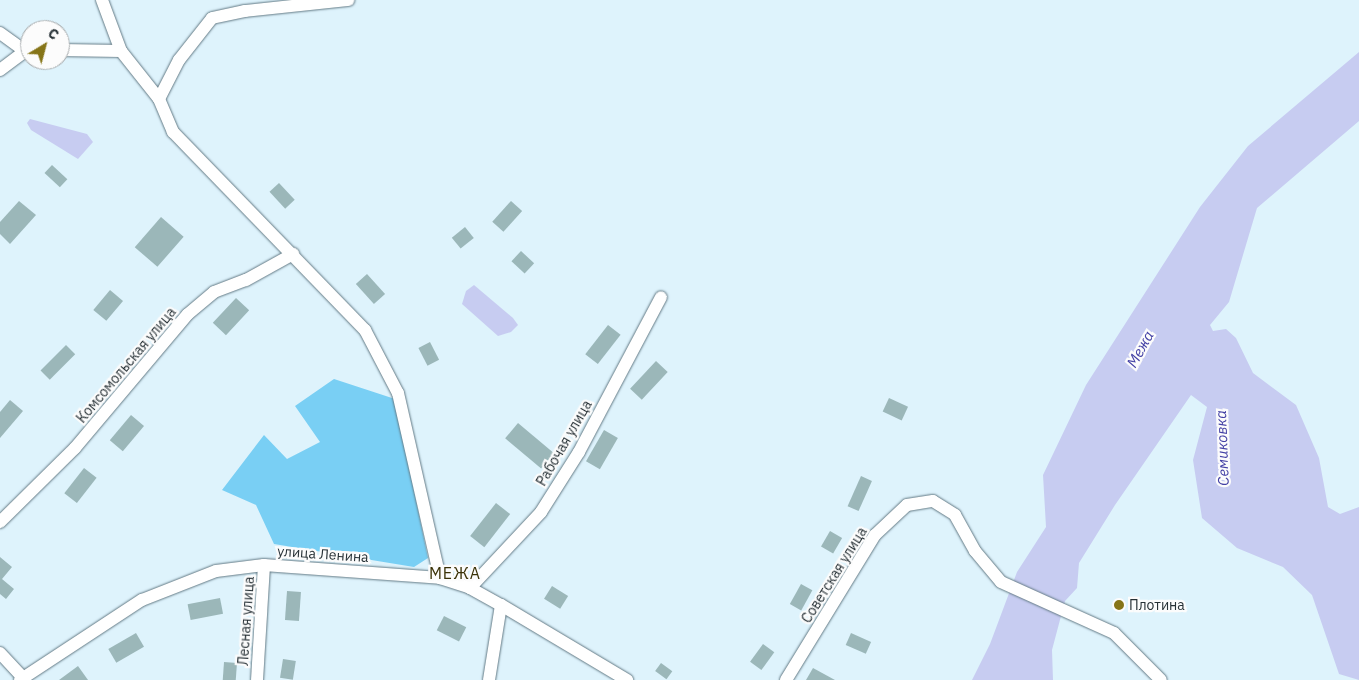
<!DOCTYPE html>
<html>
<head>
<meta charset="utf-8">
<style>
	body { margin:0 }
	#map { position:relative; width:1359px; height:680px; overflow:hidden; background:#def3fc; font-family:"IBM Plex Sans",sans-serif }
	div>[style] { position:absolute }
	.green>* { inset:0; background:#79cff4 }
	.water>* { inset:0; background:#c7ccf1 }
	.building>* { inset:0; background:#9bb7b9; transform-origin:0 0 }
	.roads { filter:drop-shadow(0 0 1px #637a85) drop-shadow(0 0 1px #637a85) }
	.minor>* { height:12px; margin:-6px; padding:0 6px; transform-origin:6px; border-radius:6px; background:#fff }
	.dots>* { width:14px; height:14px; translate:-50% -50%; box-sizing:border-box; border:2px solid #fcfcfc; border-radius:50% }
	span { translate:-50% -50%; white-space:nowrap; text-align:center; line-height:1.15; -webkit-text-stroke:4.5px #fcfcfc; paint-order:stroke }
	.street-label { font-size:14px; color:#263035 }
	.poi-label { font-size:14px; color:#263035 }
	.left { translate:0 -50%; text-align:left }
	.water-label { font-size:15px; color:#4441a5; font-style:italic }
	.quarter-label { font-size:16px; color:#3a3207; letter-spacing:1px }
	.north { position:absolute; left:20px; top:20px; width:50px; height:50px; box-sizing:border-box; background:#fcfcfc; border:1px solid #a6aaac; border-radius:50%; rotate:37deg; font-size:14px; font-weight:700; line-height:20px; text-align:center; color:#263035 }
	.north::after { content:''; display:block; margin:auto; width:18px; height:22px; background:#867518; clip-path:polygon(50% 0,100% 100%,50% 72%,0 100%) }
</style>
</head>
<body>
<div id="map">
	<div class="green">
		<i style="clip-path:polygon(334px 379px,395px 399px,428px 558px,414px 567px,274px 544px,256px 505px,222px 490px,264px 435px,287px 459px,320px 442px,295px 406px)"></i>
	</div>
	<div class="water">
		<i style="clip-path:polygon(1359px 52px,1359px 121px,1257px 208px,1229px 302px,1210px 325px,1213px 331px,1226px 329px,1236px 338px,1253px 373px,1296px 405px,1319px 458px,1328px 507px,1340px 514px,1359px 507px,1359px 680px,1339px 674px,1312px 595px,1283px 567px,1237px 548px,1202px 518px,1193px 460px,1207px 407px,1191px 395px,1115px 505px,1079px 563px,1077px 588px,1065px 601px,1052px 650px,1053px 680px,972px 680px,990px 644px,1017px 572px,1046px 527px,1043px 475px,1086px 385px,1200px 207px,1248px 146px)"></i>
		<i style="clip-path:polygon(30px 119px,87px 134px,93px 142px,78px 159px,31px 130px,27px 123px)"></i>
		<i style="clip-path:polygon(474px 285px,513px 318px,518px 325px,511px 332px,498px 336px,462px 304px,466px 291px)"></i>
	</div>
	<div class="building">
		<i style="left:52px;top:165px;width:21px;height:11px;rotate:43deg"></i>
		<i style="left:279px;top:183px;width:23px;height:13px;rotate:47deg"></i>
		<i style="clip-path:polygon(19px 201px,36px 215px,10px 244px,0 234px,0 222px)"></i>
		<i style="left:511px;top:201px;width:15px;height:28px;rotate:42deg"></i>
		<i style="left:161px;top:217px;width:30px;height:40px;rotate:41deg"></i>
		<i style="left:465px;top:227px;width:14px;height:17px;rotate:51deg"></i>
		<i style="left:521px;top:251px;width:18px;height:14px;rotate:43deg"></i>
		<i style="left:367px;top:274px;width:27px;height:15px;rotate:48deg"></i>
		<i style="left:110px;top:290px;width:17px;height:26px;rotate:40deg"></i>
		<i style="left:236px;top:298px;width:18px;height:34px;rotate:43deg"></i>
		<i style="left:608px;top:325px;width:16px;height:37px;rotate:38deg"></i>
		<i style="left:430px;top:342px;width:20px;height:13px;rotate:63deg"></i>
		<i style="left:66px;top:345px;width:13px;height:36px;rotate:45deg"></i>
		<i style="left:656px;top:361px;width:16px;height:38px;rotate:43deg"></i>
		<i style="left:889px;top:398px;width:21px;height:15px;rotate:25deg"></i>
		<i style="clip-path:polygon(10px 400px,23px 411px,0 438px,0 412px)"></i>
		<i style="left:131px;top:415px;width:17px;height:33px;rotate:40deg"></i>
		<i style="left:518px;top:423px;width:47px;height:20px;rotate:40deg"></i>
		<i style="left:604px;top:430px;width:16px;height:36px;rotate:30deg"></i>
		<i style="left:84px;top:468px;width:16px;height:32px;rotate:38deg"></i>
		<i style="left:861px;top:476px;width:12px;height:33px;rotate:24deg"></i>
		<i style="left:496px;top:503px;width:18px;height:42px;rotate:38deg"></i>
		<i style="left:830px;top:531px;width:14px;height:18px;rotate:30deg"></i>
		<i style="clip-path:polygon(0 557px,12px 567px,2px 579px,14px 589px,6px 599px,0 594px)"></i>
		<i style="left:801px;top:584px;width:13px;height:23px;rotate:29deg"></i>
		<i style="left:552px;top:586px;width:19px;height:15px;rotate:32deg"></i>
		<i style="left:287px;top:591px;width:14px;height:29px;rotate:4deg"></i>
		<i style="left:220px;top:598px;width:16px;height:33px;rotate:79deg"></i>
		<i style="left:444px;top:616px;width:25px;height:16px;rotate:27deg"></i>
		<i style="left:136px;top:633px;width:16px;height:32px;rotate:60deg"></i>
		<i style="left:851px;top:633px;width:22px;height:13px;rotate:24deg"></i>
		<i style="left:763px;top:644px;width:14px;height:22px;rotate:36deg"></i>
		<i style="left:283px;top:659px;width:13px;height:19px;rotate:9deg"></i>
		<i style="left:224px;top:662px;width:13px;height:18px;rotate:4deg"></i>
		<i style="left:661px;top:663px;width:14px;height:10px;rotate:36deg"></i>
		<i style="clip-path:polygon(78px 666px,88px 680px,59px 680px)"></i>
		<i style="clip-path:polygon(813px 668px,835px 680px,806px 680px)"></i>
	</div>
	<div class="roads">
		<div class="minor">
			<i style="left:102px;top:0;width:54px;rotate:69.6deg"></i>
			<i style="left:121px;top:51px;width:61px;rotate:51.6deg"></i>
			<i style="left:159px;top:99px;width:36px;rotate:67deg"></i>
			<i style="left:173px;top:132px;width:276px;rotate:45.9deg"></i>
			<i style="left:365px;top:330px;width:71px;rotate:62.4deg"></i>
			<i style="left:398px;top:393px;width:190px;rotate:77.2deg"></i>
			<i style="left:0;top:33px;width:31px;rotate:36deg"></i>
			<i style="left:60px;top:50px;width:61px;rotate:0.9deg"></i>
			<i style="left:0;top:70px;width:31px;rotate:-37deg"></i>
			<i style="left:25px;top:51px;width:5px"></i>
			<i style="left:159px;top:99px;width:44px;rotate:-62.9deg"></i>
			<i style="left:179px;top:60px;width:53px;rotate:-51.8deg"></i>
			<i style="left:212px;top:18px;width:34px;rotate:-12deg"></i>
			<i style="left:245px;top:11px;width:104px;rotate:-6.1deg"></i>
			<i style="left:0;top:522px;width:105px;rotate:-44.6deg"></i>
			<i style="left:75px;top:448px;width:175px;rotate:-49.9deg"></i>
			<i style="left:188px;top:314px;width:34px;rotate:-40deg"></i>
			<i style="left:214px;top:292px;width:34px;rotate:-21deg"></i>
			<i style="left:246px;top:280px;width:54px;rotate:-29deg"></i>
			<i style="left:470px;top:588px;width:104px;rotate:-46.9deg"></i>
			<i style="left:541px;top:512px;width:71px;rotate:-57.7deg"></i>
			<i style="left:579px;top:452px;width:175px;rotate:-62.1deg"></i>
			<i style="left:0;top:653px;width:37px;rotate:47deg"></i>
			<i style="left:20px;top:680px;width:146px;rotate:-33.3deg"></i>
			<i style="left:142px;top:600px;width:79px;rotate:-21.4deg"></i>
			<i style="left:216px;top:571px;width:48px;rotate:-7.1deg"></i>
			<i style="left:264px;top:565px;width:176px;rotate:4.2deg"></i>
			<i style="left:440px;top:578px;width:32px;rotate:18deg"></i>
			<i style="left:470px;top:588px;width:35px;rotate:29deg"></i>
			<i style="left:501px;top:605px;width:147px;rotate:30.8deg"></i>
			<i style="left:257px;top:680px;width:115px;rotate:-86.5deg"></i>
			<i style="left:489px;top:680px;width:76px;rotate:-80.9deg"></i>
			<i style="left:786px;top:680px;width:170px;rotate:-58.5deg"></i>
			<i style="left:875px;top:535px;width:44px;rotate:-43.2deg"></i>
			<i style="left:907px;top:505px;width:26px;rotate:-9deg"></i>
			<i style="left:933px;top:501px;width:26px;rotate:32deg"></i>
			<i style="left:955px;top:515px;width:41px;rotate:60.9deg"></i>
			<i style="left:975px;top:551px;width:40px;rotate:50deg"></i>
			<i style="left:1001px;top:582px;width:124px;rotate:24.3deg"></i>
			<i style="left:1114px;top:633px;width:66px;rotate:45deg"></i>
		</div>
	</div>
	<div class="dots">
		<i style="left:1119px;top:605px;background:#867518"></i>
	</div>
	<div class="street-label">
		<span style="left:126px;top:365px;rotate:-50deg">Комсомольская улица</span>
		<span style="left:564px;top:443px;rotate:-60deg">Рабочая улица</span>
		<span style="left:323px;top:554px;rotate:4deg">улица Ленина</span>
		<span style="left:834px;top:575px;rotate:-58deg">Советская улица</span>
		<span style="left:246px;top:621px;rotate:-86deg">Лесная улица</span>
	</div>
	<div class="poi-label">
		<span class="left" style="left:1129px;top:605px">Плотина</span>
	</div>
	<div class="water-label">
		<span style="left:1140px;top:349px;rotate:-61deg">Межа</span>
		<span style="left:1222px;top:448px;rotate:-92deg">Семиковка</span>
	</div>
	<div class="quarter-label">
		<span style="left:455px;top:573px">МЕЖА</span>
	</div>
	<div class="north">С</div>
</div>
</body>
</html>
